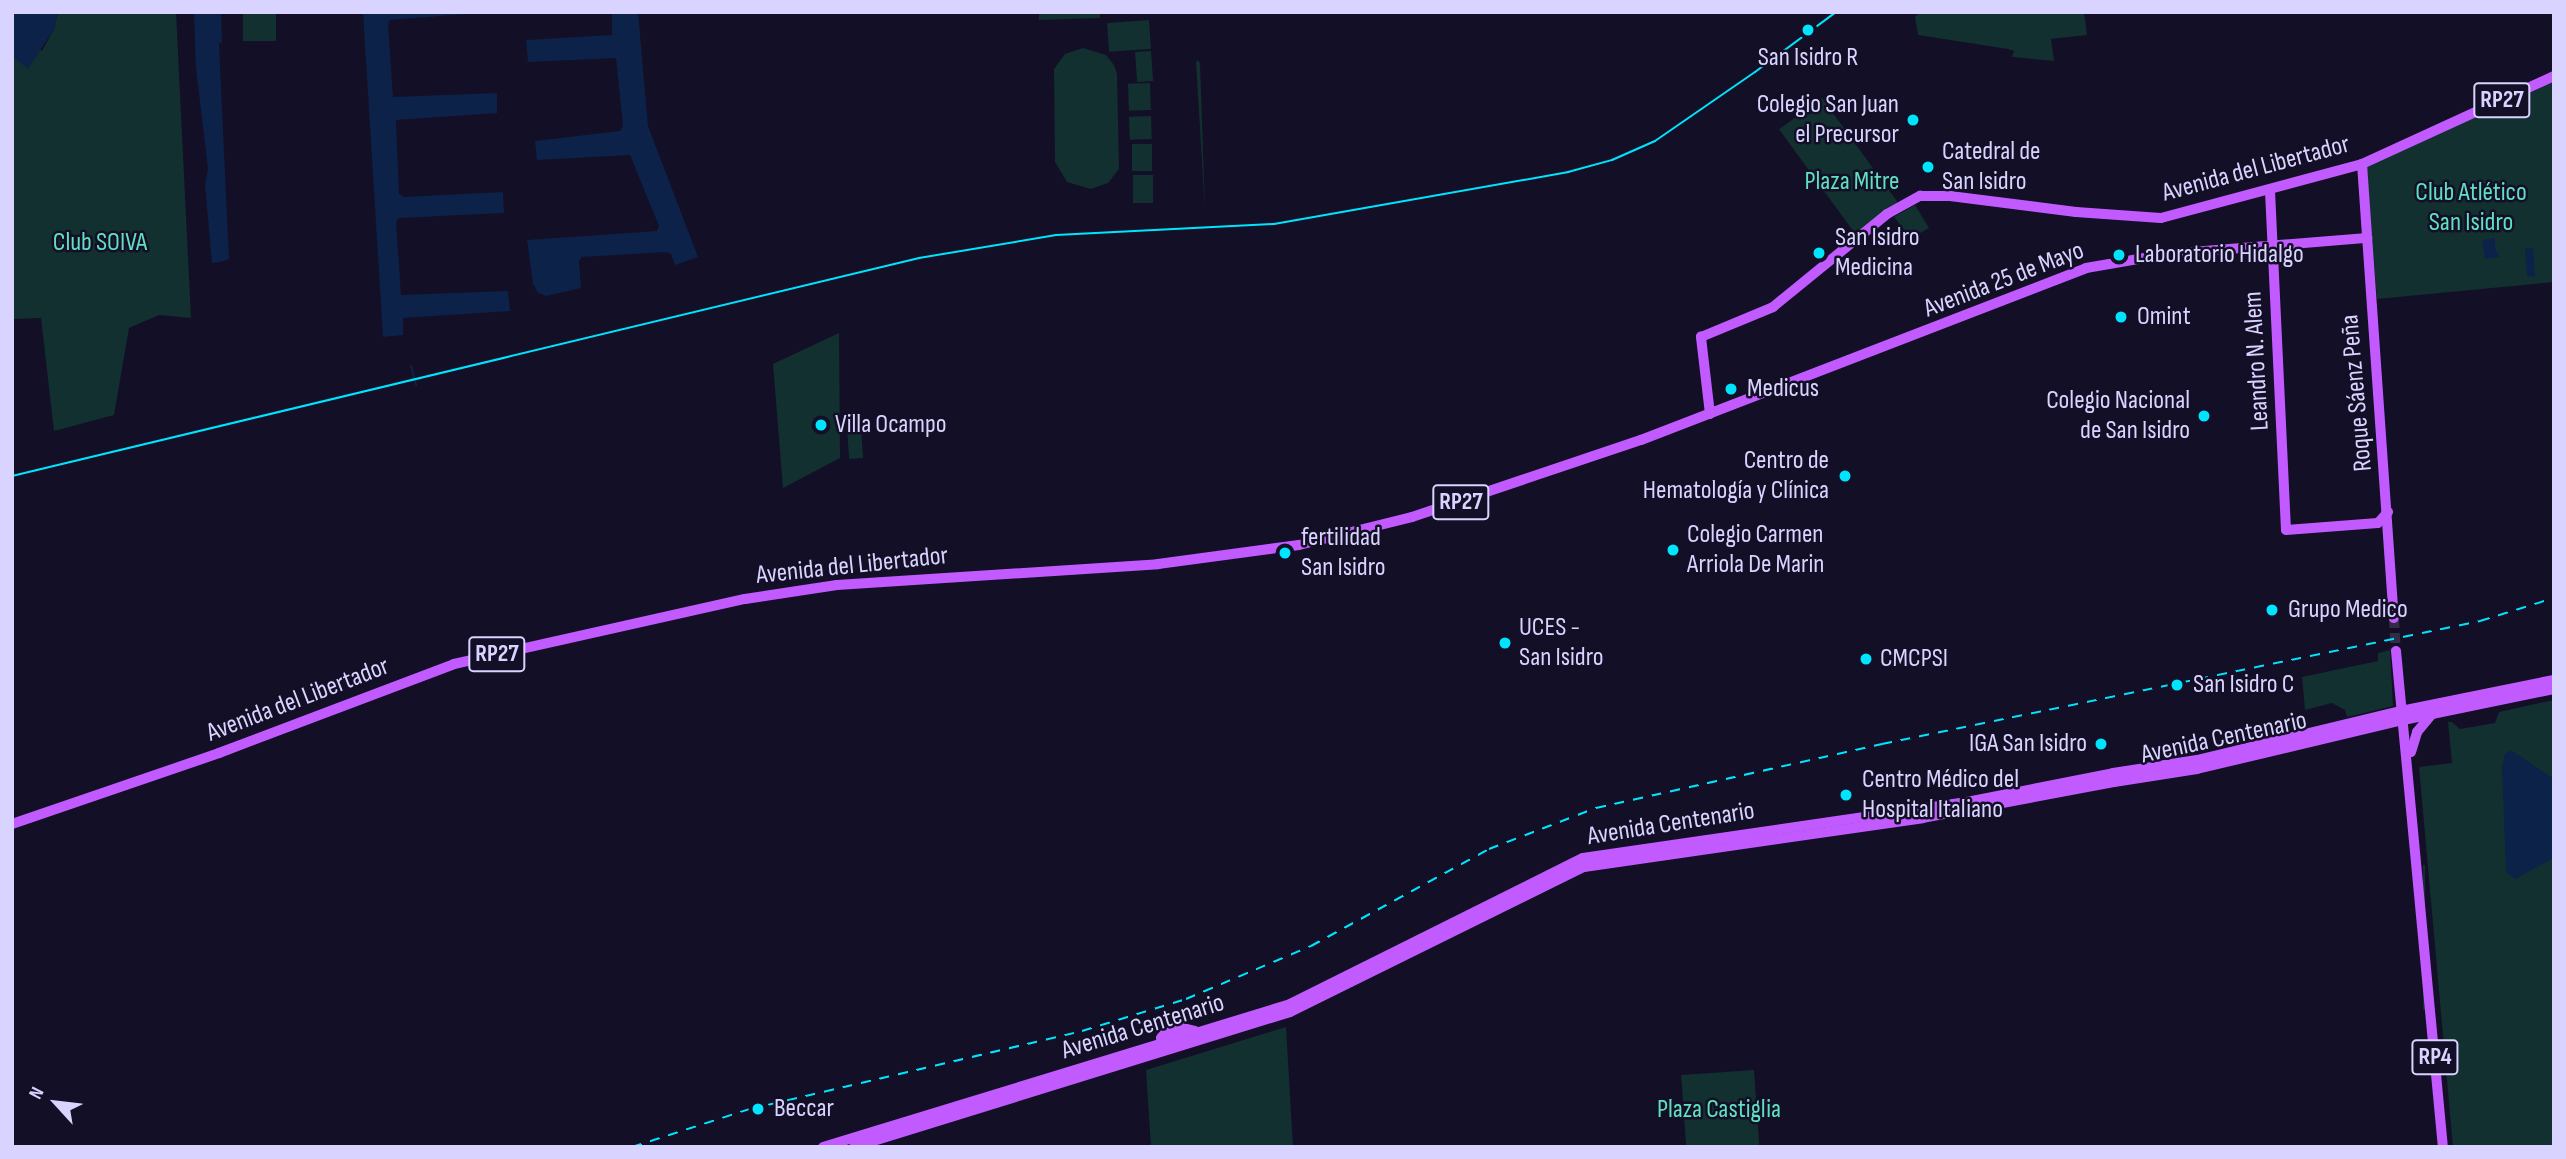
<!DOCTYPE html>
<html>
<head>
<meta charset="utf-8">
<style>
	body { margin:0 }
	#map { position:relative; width:2566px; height:1159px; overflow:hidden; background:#130f26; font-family:"Sofia Sans Condensed",sans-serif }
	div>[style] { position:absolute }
	.green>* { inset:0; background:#12302f; transform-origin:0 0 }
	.water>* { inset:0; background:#0c2248; transform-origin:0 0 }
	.stream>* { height:2px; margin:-1px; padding:0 1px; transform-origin:1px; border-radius:1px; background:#0c2248 }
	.major-tunnel>* { height:10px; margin-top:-5px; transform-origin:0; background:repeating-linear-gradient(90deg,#312d47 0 10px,transparent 0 15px) }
	.major>* { height:10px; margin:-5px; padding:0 5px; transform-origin:5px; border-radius:5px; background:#c25bff }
	.tram>* { height:2px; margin:-1px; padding:0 1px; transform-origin:1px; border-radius:1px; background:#00e5ff }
	.rail>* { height:2px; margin-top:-1px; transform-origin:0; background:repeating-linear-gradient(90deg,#00e5ff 0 10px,transparent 0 19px) }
	.dots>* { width:19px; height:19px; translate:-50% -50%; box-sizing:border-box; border:4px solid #130f26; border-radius:50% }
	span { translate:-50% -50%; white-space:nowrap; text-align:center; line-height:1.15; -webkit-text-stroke:5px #130f26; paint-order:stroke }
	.shield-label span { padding:2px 5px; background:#130f26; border:2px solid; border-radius:5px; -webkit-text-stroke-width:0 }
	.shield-label { font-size:24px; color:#d9d4ff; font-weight:700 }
	.poi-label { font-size:26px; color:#d9d4ff }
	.right { translate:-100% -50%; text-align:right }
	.left { translate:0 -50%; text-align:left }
	.street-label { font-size:26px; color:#d9d4ff }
	.park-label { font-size:26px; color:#5fe0c0 }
	.frame { position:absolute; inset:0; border:14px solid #d9d4ff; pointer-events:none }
	.north { position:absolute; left:21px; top:1068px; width:70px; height:70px; -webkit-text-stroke:5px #130f26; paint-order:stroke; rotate:297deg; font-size:19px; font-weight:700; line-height:28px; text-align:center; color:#d9d4ff }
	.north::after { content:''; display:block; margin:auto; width:24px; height:32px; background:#d9d4ff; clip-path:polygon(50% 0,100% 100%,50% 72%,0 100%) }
</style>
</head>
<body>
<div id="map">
	<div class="green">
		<i style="clip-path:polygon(58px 12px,176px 12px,191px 318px,159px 315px,129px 328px,114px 415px,54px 431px,41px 318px,12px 319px,12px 56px,19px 60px,36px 54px,38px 49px,42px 51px,54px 29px)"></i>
		<i style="left:243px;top:12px;width:33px;height:29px"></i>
		<i style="clip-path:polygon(1039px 12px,1100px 12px,1100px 18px,1039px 20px)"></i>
		<i style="clip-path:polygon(1920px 12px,2084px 12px,2087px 35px,2051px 39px,2054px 61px,2012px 57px,2014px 51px,2008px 49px,1918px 35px,1915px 17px)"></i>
		<i style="left:1149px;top:20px;width:29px;height:42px;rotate:86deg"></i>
		<i style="clip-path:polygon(1083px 48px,1106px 55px,1114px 65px,1117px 74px,1119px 169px,1108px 183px,1091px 189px,1067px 182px,1055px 162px,1054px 69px,1065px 54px)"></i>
		<i style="left:1151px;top:51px;width:30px;height:16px;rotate:86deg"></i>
		<i style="clip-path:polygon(1197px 60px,1200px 63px,1205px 210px,1196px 63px)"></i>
		<i style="clip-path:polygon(2554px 82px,2554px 282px,2377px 299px,2366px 166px)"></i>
		<i style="left:1150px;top:83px;width:27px;height:22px;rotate:88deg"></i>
		<i style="left:1822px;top:98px;width:130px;height:53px;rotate:54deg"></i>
		<i style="left:1151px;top:116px;width:23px;height:22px;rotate:88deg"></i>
		<i style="left:1132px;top:144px;width:20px;height:27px"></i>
		<i style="left:1133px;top:175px;width:20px;height:28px"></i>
		<i style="clip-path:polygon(1915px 205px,1929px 228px,1911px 238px,1894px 217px)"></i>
		<i style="clip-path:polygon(839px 333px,840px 458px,783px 488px,773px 364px)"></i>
		<i style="left:861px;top:428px;width:30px;height:14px;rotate:86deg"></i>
		<i style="clip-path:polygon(2390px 650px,2393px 706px,2347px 717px,2345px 710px,2332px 703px,2305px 710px,2302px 677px,2378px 661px,2378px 653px)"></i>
		<i style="clip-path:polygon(2554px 700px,2554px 1147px,2453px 1147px,2419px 767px,2452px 763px,2448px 722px,2452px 722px,2460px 729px,2495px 723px,2499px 712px)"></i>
		<i style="left:2423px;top:865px;width:2px;height:145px"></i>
		<i style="clip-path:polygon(1286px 1027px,1293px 1147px,1151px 1147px,1146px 1070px)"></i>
		<i style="left:1754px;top:1070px;width:77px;height:73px;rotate:86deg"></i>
	</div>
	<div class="water">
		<i style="clip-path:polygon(12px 12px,58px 12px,54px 29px,28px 69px,12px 56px)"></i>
		<i style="clip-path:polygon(194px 12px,221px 12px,222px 42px,219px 44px,229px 259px,221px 262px,212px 263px,205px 185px,208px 169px,196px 68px)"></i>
		<i style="clip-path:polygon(363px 12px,491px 12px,390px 20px,388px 24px,393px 97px,497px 93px,497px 113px,396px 120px,399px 194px,404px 197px,503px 192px,504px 213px,399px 218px,396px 222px,401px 295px,508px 291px,510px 311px,403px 318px,403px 335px,383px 337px)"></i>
		<i style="clip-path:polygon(612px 12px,638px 12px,648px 126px,698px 257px,675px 265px,671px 254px,666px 252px,582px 257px,579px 261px,581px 288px,546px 296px,538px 293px,533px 284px,527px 240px,657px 231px,659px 226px,630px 155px,537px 160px,535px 141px,620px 131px,623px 126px,616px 58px,528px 62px,526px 40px,612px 35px)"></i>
		<i style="clip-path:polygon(2495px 238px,2495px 249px,2500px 257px,2485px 259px,2482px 240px)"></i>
		<i style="left:2533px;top:248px;width:28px;height:8px;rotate:86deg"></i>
		<i style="clip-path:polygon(2511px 750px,2554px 779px,2554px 858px,2515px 879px,2506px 872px,2502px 767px,2505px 754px)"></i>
	</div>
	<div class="stream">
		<i style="left:411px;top:366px;width:20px;rotate:75deg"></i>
	</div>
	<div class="major-tunnel">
		<i style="left:2394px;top:618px;width:33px;rotate:87deg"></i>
	</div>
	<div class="major">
		<i style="left:2362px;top:164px;width:455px;rotate:86deg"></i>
		<i style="left:2270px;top:191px;width:339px;rotate:87.3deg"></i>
		<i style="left:2286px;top:530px;width:92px;rotate:-4.4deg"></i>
		<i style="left:2378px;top:523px;width:15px;rotate:-48deg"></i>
		<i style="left:1710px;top:414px;width:78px;rotate:-96.7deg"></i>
		<i style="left:1701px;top:337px;width:78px;rotate:-22.6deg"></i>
		<i style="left:1773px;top:307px;width:147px;rotate:-39.2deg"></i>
		<i style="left:1887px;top:214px;width:38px;rotate:-29deg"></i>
		<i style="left:1920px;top:196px;width:30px"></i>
		<i style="left:1950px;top:196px;width:127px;rotate:7.2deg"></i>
		<i style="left:2076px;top:212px;width:85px;rotate:4deg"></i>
		<i style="left:2161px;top:218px;width:208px;rotate:-15deg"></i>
		<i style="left:2362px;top:164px;width:211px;rotate:-24.6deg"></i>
		<i style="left:2396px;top:651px;width:498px;rotate:84.6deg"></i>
		<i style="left:2411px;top:752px;width:21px;rotate:-73deg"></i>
		<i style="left:2417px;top:732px;width:23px;rotate:-50deg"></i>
		<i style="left:12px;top:824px;width:219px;rotate:-18.9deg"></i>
		<i style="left:219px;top:753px;width:251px;rotate:-20.7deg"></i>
		<i style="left:454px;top:664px;width:298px;rotate:-12.6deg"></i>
		<i style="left:745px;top:599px;width:93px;rotate:-8.7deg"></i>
		<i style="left:837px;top:585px;width:322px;rotate:-3.7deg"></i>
		<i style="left:1158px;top:564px;width:142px;rotate:-7.7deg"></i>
		<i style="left:1299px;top:545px;width:116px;rotate:-13.9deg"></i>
		<i style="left:1412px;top:517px;width:242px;rotate:-18.6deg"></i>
		<i style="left:1641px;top:440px;width:477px;rotate:-21.1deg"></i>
		<i style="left:2086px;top:268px;width:82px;rotate:-9.8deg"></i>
		<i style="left:2167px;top:254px;width:201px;rotate:-4.6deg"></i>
		<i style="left:1163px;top:1045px;width:7px;rotate:-106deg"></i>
		<i style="left:1161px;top:1038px;width:6px;rotate:-51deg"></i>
		<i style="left:1165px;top:1033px;width:19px;rotate:-16deg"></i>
		<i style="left:1183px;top:1028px;width:12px;rotate:14deg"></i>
		<i style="left:823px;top:1147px;width:488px;rotate:-17deg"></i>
		<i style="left:1290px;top:1004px;width:327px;rotate:-26.5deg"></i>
		<i style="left:1583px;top:858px;width:388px;rotate:-8.3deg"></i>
		<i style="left:1967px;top:802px;width:149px;rotate:-11.2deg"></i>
		<i style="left:2113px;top:773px;width:85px;rotate:-8.8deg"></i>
		<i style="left:2197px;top:760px;width:210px;rotate:-13.5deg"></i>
		<i style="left:2401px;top:711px;width:156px;rotate:-11.5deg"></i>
		<i style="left:854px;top:1147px;width:456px;rotate:-17.2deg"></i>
		<i style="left:1290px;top:1012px;width:328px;rotate:-26.3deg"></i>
		<i style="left:1584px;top:867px;width:342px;rotate:-8.2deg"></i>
		<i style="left:1922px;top:818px;width:195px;rotate:-10.6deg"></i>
		<i style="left:2114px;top:782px;width:84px;rotate:-8.9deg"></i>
		<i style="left:2197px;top:769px;width:212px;rotate:-13.4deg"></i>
		<i style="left:2403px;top:720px;width:154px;rotate:-11.6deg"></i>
	</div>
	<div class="tram">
		<i style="left:12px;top:476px;width:933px;rotate:-13.51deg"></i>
		<i style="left:919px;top:258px;width:139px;rotate:-9.5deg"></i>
		<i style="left:1056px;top:235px;width:218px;rotate:-2.9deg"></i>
		<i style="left:1274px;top:224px;width:299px;rotate:-10deg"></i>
		<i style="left:1568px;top:172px;width:46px;rotate:-15.3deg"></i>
		<i style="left:1612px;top:160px;width:47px;rotate:-23.8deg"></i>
		<i style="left:1655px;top:141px;width:121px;rotate:-34.6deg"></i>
		<i style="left:1755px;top:72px;width:101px;rotate:-36.5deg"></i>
	</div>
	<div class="rail">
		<i style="left:632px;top:1147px;width:124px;rotate:-17.9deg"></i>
		<i style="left:750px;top:1109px;width:341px;rotate:-13.2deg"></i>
		<i style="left:1082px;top:1031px;width:109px;rotate:-17.1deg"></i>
		<i style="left:1186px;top:999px;width:136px;rotate:-23deg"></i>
		<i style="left:1311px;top:946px;width:203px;rotate:-28.6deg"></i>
		<i style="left:1489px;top:849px;width:115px;rotate:-21deg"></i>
		<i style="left:1596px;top:808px;width:293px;rotate:-12.6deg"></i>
		<i style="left:1882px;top:744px;width:611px;rotate:-11.62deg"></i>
		<i style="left:2480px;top:621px;width:77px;rotate:-17.3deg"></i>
	</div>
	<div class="dots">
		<i style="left:1808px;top:30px;background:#00e5ff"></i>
		<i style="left:1913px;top:120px;background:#00e5ff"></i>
		<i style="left:1928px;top:167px;background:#00e5ff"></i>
		<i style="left:1819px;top:253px;background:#00e5ff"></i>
		<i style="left:2119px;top:255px;background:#00e5ff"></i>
		<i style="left:2121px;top:317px;background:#00e5ff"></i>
		<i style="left:1731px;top:389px;background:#00e5ff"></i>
		<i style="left:2204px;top:416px;background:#00e5ff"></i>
		<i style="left:821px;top:425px;background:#00e5ff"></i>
		<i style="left:1845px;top:476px;background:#00e5ff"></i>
		<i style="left:1673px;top:550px;background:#00e5ff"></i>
		<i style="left:1285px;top:553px;background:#00e5ff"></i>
		<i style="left:2272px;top:610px;background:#00e5ff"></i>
		<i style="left:1505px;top:643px;background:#00e5ff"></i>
		<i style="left:1866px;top:659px;background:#00e5ff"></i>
		<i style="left:2177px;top:685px;background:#00e5ff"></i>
		<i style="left:2101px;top:744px;background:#00e5ff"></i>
		<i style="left:1846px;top:795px;background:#00e5ff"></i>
		<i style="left:758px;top:1109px;background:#00e5ff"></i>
	</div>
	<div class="shield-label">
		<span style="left:2502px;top:100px">RP27</span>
		<span style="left:1461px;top:502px">RP27</span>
		<span style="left:497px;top:654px">RP27</span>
		<span style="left:2435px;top:1057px">RP4</span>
	</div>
	<div class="poi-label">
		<span style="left:1808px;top:58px">San Isidro R</span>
		<span class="right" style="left:1899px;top:120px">Colegio San Juan<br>el Precursor</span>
		<span class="left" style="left:1942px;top:167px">Catedral de<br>San Isidro</span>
		<span class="left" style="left:1835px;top:253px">San Isidro<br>Medicina</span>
		<span class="left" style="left:2135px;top:255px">Laboratorio Hidalgo</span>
		<span class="left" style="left:2137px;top:317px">Omint</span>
		<span class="left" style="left:1747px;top:389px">Medicus</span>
		<span class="right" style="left:2190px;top:416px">Colegio Nacional<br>de San Isidro</span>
		<span class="left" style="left:835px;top:425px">Villa Ocampo</span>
		<span class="right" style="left:1829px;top:476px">Centro de<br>Hematología y Clínica</span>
		<span class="left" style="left:1687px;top:550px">Colegio Carmen<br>Arriola De Marin</span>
		<span class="left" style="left:1301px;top:553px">fertilidad<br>San Isidro</span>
		<span class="left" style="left:2288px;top:610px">Grupo Medico</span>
		<span class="left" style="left:1519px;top:643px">UCES -<br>San Isidro</span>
		<span class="left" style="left:1880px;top:659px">CMCPSI</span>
		<span class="left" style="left:2193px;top:685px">San Isidro C</span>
		<span class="right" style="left:2087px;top:744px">IGA San Isidro</span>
		<span class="left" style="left:1862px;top:795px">Centro Médico del<br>Hospital Italiano</span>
		<span class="left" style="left:774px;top:1109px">Beccar</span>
	</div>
	<div class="street-label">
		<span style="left:2256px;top:169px;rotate:-15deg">Avenida del Libertador</span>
		<span style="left:2004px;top:280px;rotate:-21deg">Avenida 25 de Mayo</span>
		<span style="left:2257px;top:361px;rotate:-93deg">Leandro N. Alem</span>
		<span style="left:2357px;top:393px;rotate:-95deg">Roque Sáenz Peña</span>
		<span style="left:852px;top:566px;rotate:-6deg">Avenida del Libertador</span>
		<span style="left:298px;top:700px;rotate:-21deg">Avenida del Libertador</span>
		<span style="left:2224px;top:738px;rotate:-12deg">Avenida Centenario</span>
		<span style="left:1671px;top:824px;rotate:-9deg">Avenida Centenario</span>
		<span style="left:1143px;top:1027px;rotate:-17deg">Avenida Centenario</span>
	</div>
	<div class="park-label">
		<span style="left:1852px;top:182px">Plaza Mitre</span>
		<span style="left:2471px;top:208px">Club Atlético<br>San Isidro</span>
		<span style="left:100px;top:243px">Club SOIVA</span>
		<span style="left:1719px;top:1110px">Plaza Castiglia</span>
	</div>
	<div class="frame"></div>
	<div class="north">N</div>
</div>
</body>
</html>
